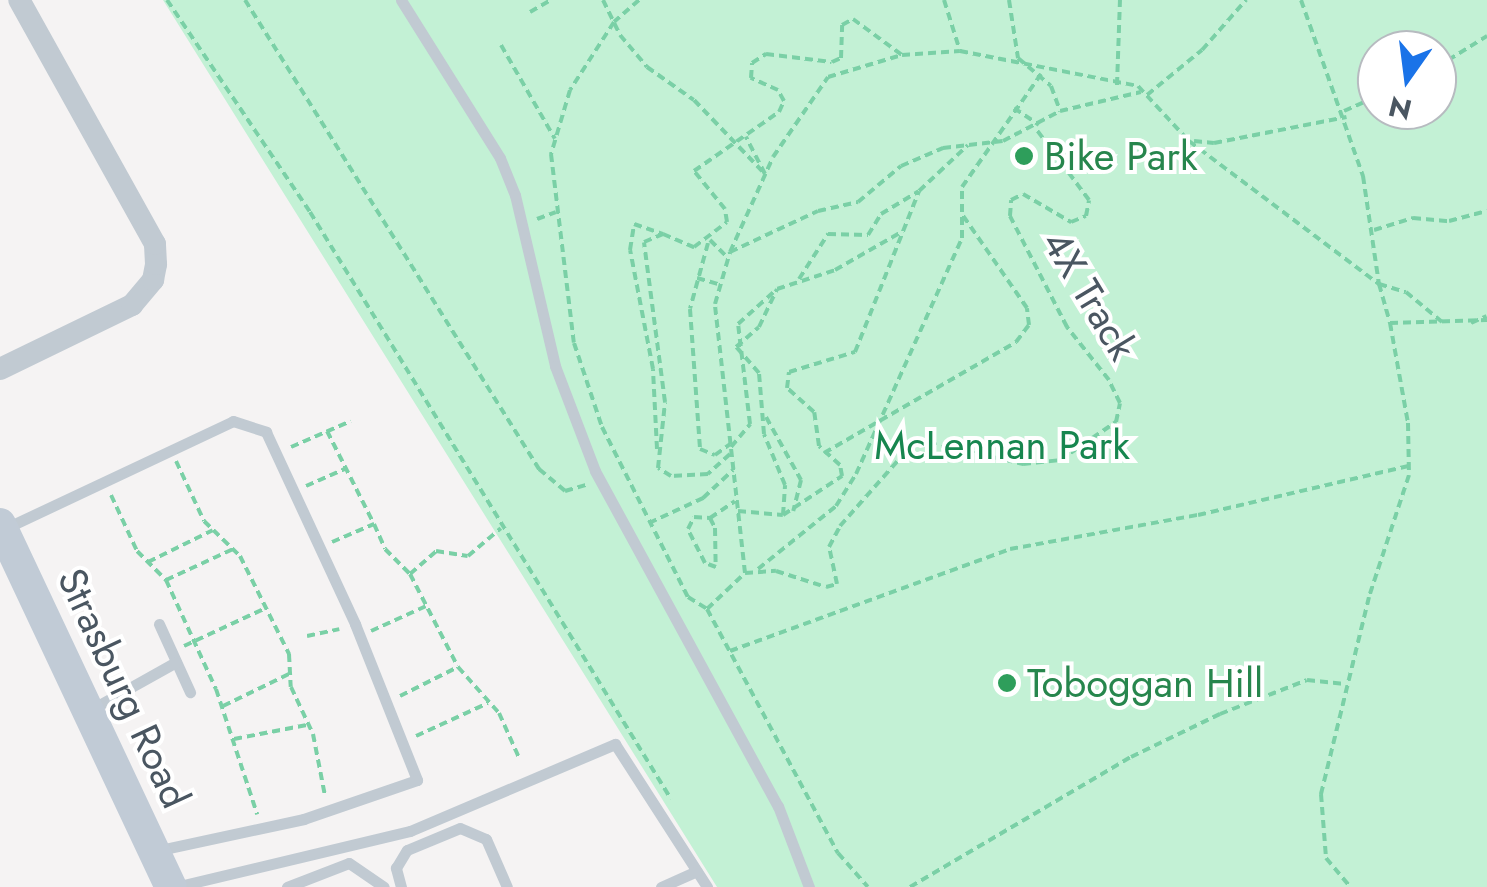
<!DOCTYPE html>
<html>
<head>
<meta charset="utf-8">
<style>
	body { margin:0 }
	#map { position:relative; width:1487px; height:887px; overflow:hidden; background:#f5f3f3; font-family:Jost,sans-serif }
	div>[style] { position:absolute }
	.green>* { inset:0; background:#c3f1d5 }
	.path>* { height:4px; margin-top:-2px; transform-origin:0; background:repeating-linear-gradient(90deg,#7ad0a6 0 8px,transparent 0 13px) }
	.lane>* { height:11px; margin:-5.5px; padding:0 5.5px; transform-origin:5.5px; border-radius:5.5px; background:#c1cad2 }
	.street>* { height:22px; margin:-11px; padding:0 11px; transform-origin:11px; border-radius:11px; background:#c1cad2 }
	.secondary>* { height:32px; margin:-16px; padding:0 16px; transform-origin:16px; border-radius:16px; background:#c1cbd6 }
	.dots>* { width:28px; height:28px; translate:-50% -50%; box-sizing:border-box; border:5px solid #fff; border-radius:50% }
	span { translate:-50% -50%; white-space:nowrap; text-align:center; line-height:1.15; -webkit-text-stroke:8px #fff; paint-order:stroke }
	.leisure-label { font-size:40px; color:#27864d }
	.left { translate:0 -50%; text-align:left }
	.street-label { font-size:40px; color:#4a5661 }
	.park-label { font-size:40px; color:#17864f }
	.north { position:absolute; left:1357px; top:30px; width:100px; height:100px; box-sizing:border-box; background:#fff; border:2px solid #b7bbc0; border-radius:50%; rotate:194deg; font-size:28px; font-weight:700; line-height:40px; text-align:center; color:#4a5661 }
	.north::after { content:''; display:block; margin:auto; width:35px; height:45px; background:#1a73e8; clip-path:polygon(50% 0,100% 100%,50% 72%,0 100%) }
</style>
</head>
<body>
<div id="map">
	<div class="green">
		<i style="clip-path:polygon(evenodd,163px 0,1487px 0,1487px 887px,717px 887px,163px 0,1377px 50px,1437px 50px,1437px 110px,1377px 110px,1377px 50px)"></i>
	</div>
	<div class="path">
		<i style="left:167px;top:0;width:256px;rotate:56deg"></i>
		<i style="left:310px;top:212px;width:689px;rotate:58.41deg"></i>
		<i style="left:245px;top:0;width:554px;rotate:57.92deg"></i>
		<i style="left:539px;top:469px;width:34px;rotate:40deg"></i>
		<i style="left:565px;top:491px;width:22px;rotate:-16deg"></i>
		<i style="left:603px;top:0;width:39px;rotate:64deg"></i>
		<i style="left:620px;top:35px;width:42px;rotate:49.8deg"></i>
		<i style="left:647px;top:67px;width:57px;rotate:35.1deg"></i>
		<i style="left:694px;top:100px;width:103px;rotate:46.2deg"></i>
		<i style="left:765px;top:174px;width:42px;rotate:-117.2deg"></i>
		<i style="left:639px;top:0;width:33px;rotate:139deg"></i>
		<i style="left:614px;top:22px;width:81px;rotate:122.9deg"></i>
		<i style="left:570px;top:90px;width:67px;rotate:106.5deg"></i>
		<i style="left:551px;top:154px;width:190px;rotate:83.1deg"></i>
		<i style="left:574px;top:343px;width:89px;rotate:71.6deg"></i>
		<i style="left:602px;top:427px;width:191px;rotate:63.2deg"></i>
		<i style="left:688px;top:597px;width:22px;rotate:32deg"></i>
		<i style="left:707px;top:609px;width:277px;rotate:61.8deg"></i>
		<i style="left:838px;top:853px;width:45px;rotate:48.6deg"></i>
		<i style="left:944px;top:0;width:53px;rotate:72.6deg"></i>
		<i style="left:1009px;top:0;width:59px;rotate:81.2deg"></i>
		<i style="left:1018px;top:58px;width:43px;rotate:40.3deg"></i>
		<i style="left:1051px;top:86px;width:27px;rotate:70deg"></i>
		<i style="left:1301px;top:0;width:187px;rotate:70.6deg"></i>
		<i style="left:1363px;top:176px;width:109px;rotate:81.6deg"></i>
		<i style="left:1379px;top:284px;width:28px;rotate:17deg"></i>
		<i style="left:1406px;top:292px;width:47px;rotate:39.8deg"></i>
		<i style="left:530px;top:12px;width:24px;rotate:-30deg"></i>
		<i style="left:501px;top:45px;width:108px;rotate:60.1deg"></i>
		<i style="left:1437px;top:67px;width:59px;rotate:-31.8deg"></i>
		<i style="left:1117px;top:85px;width:85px;rotate:-88deg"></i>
		<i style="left:1147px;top:95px;width:71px;rotate:-39.3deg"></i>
		<i style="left:1202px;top:50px;width:67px;rotate:-48.7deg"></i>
		<i style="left:1014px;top:108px;width:30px;rotate:34deg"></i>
		<i style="left:1344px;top:111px;width:36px;rotate:-24deg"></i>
		<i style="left:1194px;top:141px;width:20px;rotate:6deg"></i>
		<i style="left:1214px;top:143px;width:135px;rotate:-11.1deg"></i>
		<i style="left:537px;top:219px;width:20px;rotate:-20deg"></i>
		<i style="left:1374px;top:230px;width:41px;rotate:-17.1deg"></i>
		<i style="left:1413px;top:218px;width:36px;rotate:5deg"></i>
		<i style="left:1449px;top:221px;width:39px;rotate:-15deg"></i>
		<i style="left:710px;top:240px;width:25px;rotate:45deg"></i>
		<i style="left:708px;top:243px;width:68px;rotate:105.3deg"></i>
		<i style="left:690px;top:309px;width:140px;rotate:85.9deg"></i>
		<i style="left:700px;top:449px;width:16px;rotate:22deg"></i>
		<i style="left:715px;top:455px;width:19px;rotate:-36deg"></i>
		<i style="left:730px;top:252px;width:97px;rotate:-25deg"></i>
		<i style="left:818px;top:211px;width:41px;rotate:-12.7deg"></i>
		<i style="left:858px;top:202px;width:56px;rotate:-39.9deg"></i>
		<i style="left:901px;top:166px;width:46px;rotate:-23.2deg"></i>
		<i style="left:943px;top:148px;width:60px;rotate:-6.7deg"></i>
		<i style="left:1003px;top:141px;width:64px;rotate:-27.8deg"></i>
		<i style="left:1060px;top:111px;width:83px;rotate:-13.2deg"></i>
		<i style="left:697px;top:278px;width:25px;rotate:16deg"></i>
		<i style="left:799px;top:279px;width:54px;rotate:-57.2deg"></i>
		<i style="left:828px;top:234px;width:40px;rotate:1.4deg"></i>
		<i style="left:868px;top:235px;width:25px;rotate:-58deg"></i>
		<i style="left:881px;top:214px;width:44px;rotate:-31.2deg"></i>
		<i style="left:1390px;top:323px;width:97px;rotate:-1.8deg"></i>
		<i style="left:1471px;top:323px;width:17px;rotate:-24deg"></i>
		<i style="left:766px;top:417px;width:72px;rotate:60.9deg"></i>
		<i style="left:801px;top:480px;width:32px;rotate:104deg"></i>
		<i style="left:327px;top:431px;width:104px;rotate:63.2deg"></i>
		<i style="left:291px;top:447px;width:65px;rotate:-23.4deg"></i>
		<i style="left:731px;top:447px;width:30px;rotate:-50deg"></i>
		<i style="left:750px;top:424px;width:101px;rotate:-96.8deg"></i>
		<i style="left:738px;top:324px;width:52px;rotate:-41.9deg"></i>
		<i style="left:657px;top:449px;width:80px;rotate:-92.9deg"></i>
		<i style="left:653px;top:369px;width:121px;rotate:-100.9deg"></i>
		<i style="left:630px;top:250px;width:26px;rotate:-81deg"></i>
		<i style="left:634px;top:224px;width:31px;rotate:19deg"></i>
		<i style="left:824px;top:453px;width:222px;rotate:-30deg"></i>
		<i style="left:1016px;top:342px;width:21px;rotate:-53deg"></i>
		<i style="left:1029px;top:325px;width:17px;rotate:-97deg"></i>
		<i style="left:1027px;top:308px;width:114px;rotate:-124.7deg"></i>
		<i style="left:730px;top:454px;width:30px;rotate:138deg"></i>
		<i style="left:708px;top:474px;width:37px;rotate:177deg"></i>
		<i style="left:671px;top:476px;width:15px;rotate:-148deg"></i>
		<i style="left:658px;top:468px;width:66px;rotate:-83.9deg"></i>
		<i style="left:665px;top:402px;width:161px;rotate:-97.5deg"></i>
		<i style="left:644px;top:242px;width:21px;rotate:-23deg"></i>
		<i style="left:663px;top:234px;width:34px;rotate:23deg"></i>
		<i style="left:694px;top:247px;width:41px;rotate:-37.1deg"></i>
		<i style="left:727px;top:222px;width:13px;rotate:-99deg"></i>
		<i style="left:725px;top:209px;width:49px;rotate:-129.2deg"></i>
		<i style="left:694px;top:171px;width:103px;rotate:-34.8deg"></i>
		<i style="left:779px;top:112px;width:12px;rotate:-66deg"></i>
		<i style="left:784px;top:101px;width:13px;rotate:-119deg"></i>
		<i style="left:778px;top:90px;width:30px;rotate:-156deg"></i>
		<i style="left:751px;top:78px;width:15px;rotate:-86deg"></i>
		<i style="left:752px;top:63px;width:17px;rotate:-33deg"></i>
		<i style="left:766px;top:54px;width:66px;rotate:6.9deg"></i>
		<i style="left:832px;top:62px;width:10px;rotate:-24deg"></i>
		<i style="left:841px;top:58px;width:33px;rotate:-88deg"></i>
		<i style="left:842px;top:25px;width:13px;rotate:-29deg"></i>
		<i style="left:853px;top:19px;width:61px;rotate:36.3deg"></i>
		<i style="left:176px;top:461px;width:66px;rotate:65deg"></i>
		<i style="left:204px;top:521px;width:50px;rotate:44.2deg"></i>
		<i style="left:240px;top:556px;width:110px;rotate:63.4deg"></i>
		<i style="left:289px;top:654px;width:33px;rotate:87deg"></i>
		<i style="left:291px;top:687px;width:52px;rotate:64.9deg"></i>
		<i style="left:313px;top:734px;width:63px;rotate:79deg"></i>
		<i style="left:306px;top:486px;width:45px;rotate:-23.7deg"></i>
		<i style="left:111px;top:495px;width:62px;rotate:65.1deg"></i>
		<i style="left:137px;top:551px;width:41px;rotate:45deg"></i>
		<i style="left:166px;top:580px;width:120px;rotate:65.4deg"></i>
		<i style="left:216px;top:689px;width:132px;rotate:71.8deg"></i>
		<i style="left:738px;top:511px;width:45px;rotate:5.1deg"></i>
		<i style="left:783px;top:515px;width:71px;rotate:-33.5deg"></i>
		<i style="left:842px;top:476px;width:11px;rotate:-100deg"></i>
		<i style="left:840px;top:465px;width:28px;rotate:-138deg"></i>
		<i style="left:819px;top:446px;width:34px;rotate:-98deg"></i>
		<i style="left:814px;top:412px;width:36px;rotate:-138deg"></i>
		<i style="left:787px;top:388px;width:16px;rotate:-83deg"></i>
		<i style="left:789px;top:372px;width:69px;rotate:-16.9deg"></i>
		<i style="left:855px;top:352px;width:173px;rotate:-68.3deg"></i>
		<i style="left:919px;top:191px;width:67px;rotate:-43.2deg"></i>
		<i style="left:783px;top:515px;width:30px;rotate:-86deg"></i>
		<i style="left:785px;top:485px;width:55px;rotate:-112.4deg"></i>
		<i style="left:764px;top:434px;width:61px;rotate:-94.7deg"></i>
		<i style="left:759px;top:373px;width:35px;rotate:-131deg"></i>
		<i style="left:736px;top:347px;width:30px;rotate:-41deg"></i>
		<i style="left:759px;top:327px;width:42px;rotate:-64.7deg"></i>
		<i style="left:777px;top:289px;width:61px;rotate:-18.1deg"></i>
		<i style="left:835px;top:270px;width:78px;rotate:-29.8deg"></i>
		<i style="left:694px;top:517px;width:16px;rotate:4deg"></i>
		<i style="left:710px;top:518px;width:11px;rotate:63deg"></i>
		<i style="left:715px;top:528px;width:39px;rotate:89deg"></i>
		<i style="left:716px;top:567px;width:12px;rotate:-160deg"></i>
		<i style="left:705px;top:563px;width:38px;rotate:-117deg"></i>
		<i style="left:688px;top:529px;width:13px;rotate:-63deg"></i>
		<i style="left:710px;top:518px;width:30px;rotate:-34deg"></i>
		<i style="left:649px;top:523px;width:60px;rotate:-24.8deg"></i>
		<i style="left:703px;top:498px;width:41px;rotate:-43deg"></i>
		<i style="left:332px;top:542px;width:46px;rotate:-23.2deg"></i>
		<i style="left:374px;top:524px;width:27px;rotate:66deg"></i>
		<i style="left:385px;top:549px;width:35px;rotate:45deg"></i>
		<i style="left:410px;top:574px;width:35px;rotate:-41deg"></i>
		<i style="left:436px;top:551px;width:32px;rotate:9deg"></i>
		<i style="left:468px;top:556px;width:43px;rotate:-40.3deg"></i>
		<i style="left:148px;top:562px;width:72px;rotate:-26.2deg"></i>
		<i style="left:758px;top:569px;width:100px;rotate:-38.9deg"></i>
		<i style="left:836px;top:506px;width:38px;rotate:-58deg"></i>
		<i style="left:856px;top:474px;width:259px;rotate:-65.8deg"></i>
		<i style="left:962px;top:238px;width:51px;rotate:-90deg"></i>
		<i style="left:962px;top:187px;width:138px;rotate:-55deg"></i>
		<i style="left:745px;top:573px;width:31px;rotate:-4deg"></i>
		<i style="left:776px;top:571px;width:52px;rotate:17.7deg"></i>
		<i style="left:826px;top:587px;width:11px;rotate:-15deg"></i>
		<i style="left:837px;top:584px;width:38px;rotate:-102deg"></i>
		<i style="left:829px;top:547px;width:24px;rotate:-62deg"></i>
		<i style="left:840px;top:526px;width:115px;rotate:-48.5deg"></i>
		<i style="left:916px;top:440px;width:110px;rotate:12.6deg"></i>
		<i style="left:1023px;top:464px;width:37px;rotate:-6deg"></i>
		<i style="left:1060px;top:460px;width:68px;rotate:-34.2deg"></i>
		<i style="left:1116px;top:422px;width:19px;rotate:-78deg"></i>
		<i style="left:1120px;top:403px;width:25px;rotate:-116deg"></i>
		<i style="left:1109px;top:380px;width:68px;rotate:-128.4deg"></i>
		<i style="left:1067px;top:327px;width:125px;rotate:-117.2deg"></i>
		<i style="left:1010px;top:216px;width:16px;rotate:-86deg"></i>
		<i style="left:1011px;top:200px;width:13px;rotate:-27deg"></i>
		<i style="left:1023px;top:194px;width:56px;rotate:30.3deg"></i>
		<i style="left:1071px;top:222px;width:16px;rotate:-22deg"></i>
		<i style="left:1086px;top:216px;width:16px;rotate:-79deg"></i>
		<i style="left:1089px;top:200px;width:89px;rotate:-126.7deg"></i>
		<i style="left:410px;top:574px;width:105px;rotate:62.7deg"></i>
		<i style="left:458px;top:667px;width:62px;rotate:48.3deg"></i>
		<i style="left:499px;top:713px;width:51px;rotate:65.9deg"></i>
		<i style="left:166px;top:580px;width:74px;rotate:-24.8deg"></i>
		<i style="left:707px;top:609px;width:52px;rotate:-43.5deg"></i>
		<i style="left:745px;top:573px;width:271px;rotate:-96.4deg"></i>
		<i style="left:715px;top:304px;width:54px;rotate:-73.9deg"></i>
		<i style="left:730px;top:252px;width:104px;rotate:-65.6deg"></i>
		<i style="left:773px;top:157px;width:97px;rotate:-55.5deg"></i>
		<i style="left:828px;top:77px;width:77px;rotate:-16.6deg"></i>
		<i style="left:902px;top:55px;width:58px;rotate:-3.9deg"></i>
		<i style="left:960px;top:51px;width:181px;rotate:11.1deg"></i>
		<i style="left:1138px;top:86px;width:75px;rotate:47.2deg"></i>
		<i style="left:1189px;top:141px;width:238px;rotate:37deg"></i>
		<i style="left:1379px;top:284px;width:41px;rotate:74.2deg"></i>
		<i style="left:1390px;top:323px;width:102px;rotate:79.8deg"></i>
		<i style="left:1408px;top:423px;width:52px;rotate:88.9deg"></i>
		<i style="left:1409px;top:475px;width:128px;rotate:108.2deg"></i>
		<i style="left:1369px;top:597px;width:203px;rotate:103.7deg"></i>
		<i style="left:1321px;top:794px;width:64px;rotate:85.5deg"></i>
		<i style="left:1326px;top:858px;width:38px;rotate:50deg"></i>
		<i style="left:371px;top:631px;width:60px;rotate:-24.4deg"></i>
		<i style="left:307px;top:636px;width:33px;rotate:-12deg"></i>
		<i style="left:184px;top:646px;width:90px;rotate:-24.9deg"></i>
		<i style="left:730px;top:651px;width:298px;rotate:-20deg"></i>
		<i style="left:1010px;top:549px;width:191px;rotate:-10.3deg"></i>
		<i style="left:1198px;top:515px;width:216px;rotate:-13.1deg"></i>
		<i style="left:400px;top:696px;width:65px;rotate:-26.6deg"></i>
		<i style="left:223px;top:706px;width:76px;rotate:-25.9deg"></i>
		<i style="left:416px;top:736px;width:79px;rotate:-24.6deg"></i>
		<i style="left:234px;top:739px;width:74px;rotate:-10.9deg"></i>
		<i style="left:910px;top:887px;width:256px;rotate:-30.5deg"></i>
		<i style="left:1131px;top:757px;width:99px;rotate:-25.8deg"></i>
		<i style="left:1220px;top:714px;width:93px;rotate:-21.3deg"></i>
		<i style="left:1307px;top:680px;width:38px;rotate:6deg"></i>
	</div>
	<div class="lane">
		<i style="left:401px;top:0;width:186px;rotate:57.9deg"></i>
		<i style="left:500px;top:158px;width:40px;rotate:68deg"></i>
		<i style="left:515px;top:195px;width:176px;rotate:76.8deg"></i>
		<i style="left:555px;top:366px;width:112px;rotate:69.1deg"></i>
		<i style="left:595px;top:471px;width:382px;rotate:61.4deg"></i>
		<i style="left:778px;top:806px;width:87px;rotate:69.1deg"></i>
		<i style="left:6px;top:528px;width:251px;rotate:-25.2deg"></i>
		<i style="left:233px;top:421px;width:35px;rotate:18deg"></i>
		<i style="left:266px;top:432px;width:212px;rotate:65.1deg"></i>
		<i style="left:355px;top:624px;width:168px;rotate:68.3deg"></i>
		<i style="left:417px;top:780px;width:120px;rotate:161deg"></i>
		<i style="left:304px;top:819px;width:148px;rotate:167.9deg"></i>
		<i style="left:159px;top:624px;width:75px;rotate:65.5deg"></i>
		<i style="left:92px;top:709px;width:96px;rotate:-29.2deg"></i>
		<i style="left:175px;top:887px;width:242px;rotate:-13.4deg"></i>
		<i style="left:410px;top:831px;width:223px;rotate:-23deg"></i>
		<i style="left:615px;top:744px;width:170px;rotate:57.2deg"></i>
		<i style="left:287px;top:887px;width:66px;rotate:-21.2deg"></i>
		<i style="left:349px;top:863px;width:42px;rotate:34.4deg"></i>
		<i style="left:401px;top:887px;width:20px;rotate:-105deg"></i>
		<i style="left:396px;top:868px;width:21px;rotate:-59deg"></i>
		<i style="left:407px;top:850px;width:57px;rotate:-22.5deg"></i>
		<i style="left:460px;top:828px;width:28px;rotate:23deg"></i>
		<i style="left:486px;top:839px;width:52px;rotate:66.4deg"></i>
		<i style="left:661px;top:887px;width:39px;rotate:-24deg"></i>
	</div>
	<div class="street">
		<i style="left:0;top:369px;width:147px;rotate:-25.9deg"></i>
		<i style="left:132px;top:305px;width:33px;rotate:-50deg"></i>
		<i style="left:153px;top:280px;width:16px;rotate:-79deg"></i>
		<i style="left:156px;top:264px;width:20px;rotate:-93deg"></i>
		<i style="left:155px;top:244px;width:279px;rotate:-119.1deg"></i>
	</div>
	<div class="secondary">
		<i style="left:0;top:524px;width:401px;rotate:64.8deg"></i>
	</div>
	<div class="dots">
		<i style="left:1024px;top:156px;background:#2e9e5b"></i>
		<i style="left:1007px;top:683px;background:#2e9e5b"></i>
	</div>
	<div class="leisure-label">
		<span class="left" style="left:1044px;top:156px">Bike Park</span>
		<span class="left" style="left:1027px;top:683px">Toboggan Hill</span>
	</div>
	<div class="street-label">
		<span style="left:1090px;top:295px;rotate:59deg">4X Track</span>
		<span style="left:124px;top:688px;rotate:65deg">Strasburg Road</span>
	</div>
	<div class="park-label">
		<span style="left:1002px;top:445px">McLennan Park</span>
	</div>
	<div class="north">N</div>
</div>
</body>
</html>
